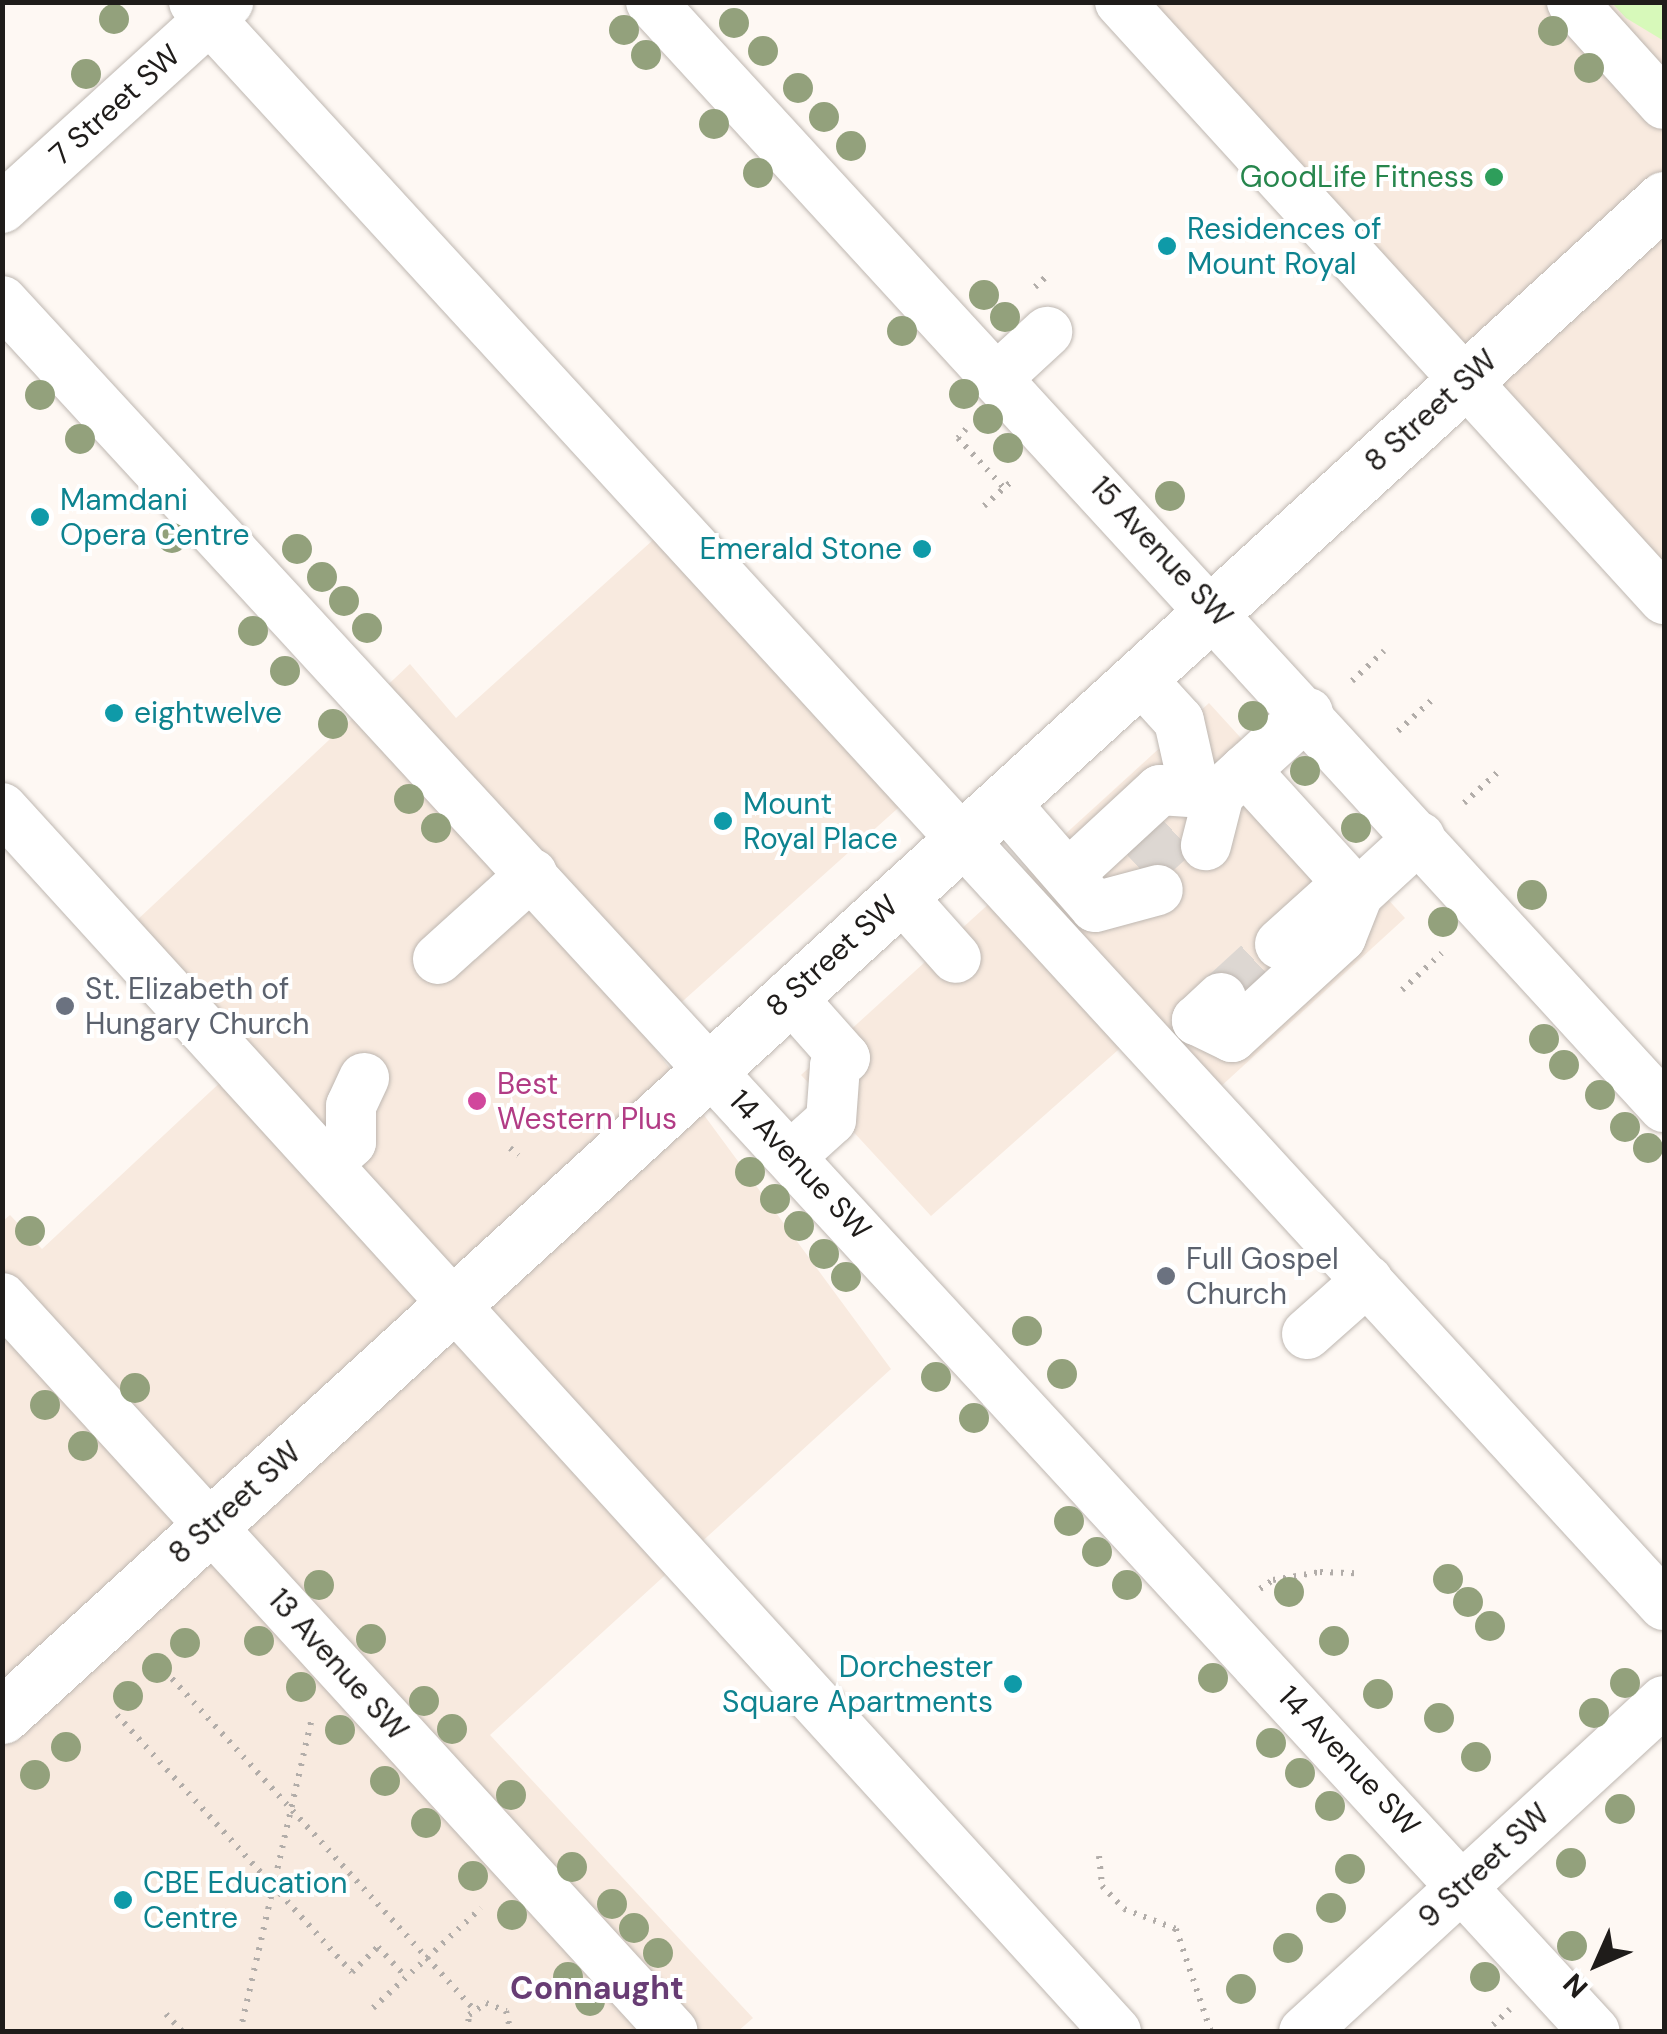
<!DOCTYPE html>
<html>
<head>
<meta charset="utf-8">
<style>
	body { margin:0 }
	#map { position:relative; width:1667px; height:2034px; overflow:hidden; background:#fef8f3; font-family:"DM Sans",sans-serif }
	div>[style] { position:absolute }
	.built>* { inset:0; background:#f8eadf }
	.green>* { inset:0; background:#d7f9ba }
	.minor-tunnel>* { height:50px; margin-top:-25px; transform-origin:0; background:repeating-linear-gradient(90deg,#ddd7d2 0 50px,transparent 0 75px) }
	.path>* { height:6px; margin-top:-3px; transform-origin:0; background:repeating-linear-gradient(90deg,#b2ada9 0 2.5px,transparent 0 10.5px) }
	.roads { filter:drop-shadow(0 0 2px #beb7b1) drop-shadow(0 0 2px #beb7b1) }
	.minor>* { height:50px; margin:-25px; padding:0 25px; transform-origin:25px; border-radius:25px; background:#fff }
	.major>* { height:55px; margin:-27.5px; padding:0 27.5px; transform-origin:27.5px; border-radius:27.5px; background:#fff }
	.trees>* { width:30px; height:30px; margin:-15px; border-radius:50%; background:#93a17c }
	.dots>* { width:28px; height:28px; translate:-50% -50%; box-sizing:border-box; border:5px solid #fff; border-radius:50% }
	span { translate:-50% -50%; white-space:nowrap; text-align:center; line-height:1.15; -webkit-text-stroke:8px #fff; paint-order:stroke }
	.street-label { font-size:30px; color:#1f1c1a }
	.leisure-label { font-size:30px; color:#27864d }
	.right { translate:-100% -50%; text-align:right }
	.culture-label { font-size:30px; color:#0d838f }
	.left { translate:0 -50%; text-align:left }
	.worship-label { font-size:30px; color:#5b616d }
	.hotel-label { font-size:30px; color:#b23c85 }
	.neighbourhood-label { font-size:32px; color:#683d74; font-weight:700 }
	.frame { position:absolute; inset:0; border:5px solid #1f1c1a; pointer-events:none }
	.north { position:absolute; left:1547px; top:1914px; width:100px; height:100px; -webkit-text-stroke:8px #fff; paint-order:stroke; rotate:225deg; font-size:28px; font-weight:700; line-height:40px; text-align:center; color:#1f1c1a }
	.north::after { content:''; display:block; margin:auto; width:35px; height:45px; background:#1f1c1a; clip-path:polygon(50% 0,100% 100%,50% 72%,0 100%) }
</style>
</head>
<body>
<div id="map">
	<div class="built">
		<i style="clip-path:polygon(1121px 3px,1664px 3px,1664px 594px)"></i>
		<i style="clip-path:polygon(674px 521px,916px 792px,645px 1035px,891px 1369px,490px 1735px,753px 2018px,737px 2032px,3px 2032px,3px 1221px,10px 1215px,42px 1249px,241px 1063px,135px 922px,410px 664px,456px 718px)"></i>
		<i style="clip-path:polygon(1209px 703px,1405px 918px,1218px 1089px,1144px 1027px,931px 1216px,801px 1075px)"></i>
	</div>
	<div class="green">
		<i style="clip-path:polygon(1612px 3px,1664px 3px,1664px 41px,1626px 18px)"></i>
	</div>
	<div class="minor-tunnel">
		<i style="left:1139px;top:868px;width:65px;rotate:-42.5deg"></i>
		<i style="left:1221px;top:998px;width:80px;rotate:-42.5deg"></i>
	</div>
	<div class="path">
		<i style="left:1035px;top:287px;width:18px;rotate:-43deg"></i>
		<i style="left:966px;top:429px;width:12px;rotate:132deg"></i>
		<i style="left:958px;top:438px;width:68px;rotate:47.4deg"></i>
		<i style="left:984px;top:506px;width:39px;rotate:-42deg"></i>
		<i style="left:1352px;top:681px;width:44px;rotate:-43.2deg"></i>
		<i style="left:1398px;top:731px;width:47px;rotate:-42.4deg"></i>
		<i style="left:1464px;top:803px;width:46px;rotate:-42.4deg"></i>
		<i style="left:1402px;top:990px;width:54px;rotate:-42.8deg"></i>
		<i style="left:510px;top:1148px;width:11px;rotate:41deg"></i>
		<i style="left:1260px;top:1589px;width:16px;rotate:-35deg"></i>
		<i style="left:1273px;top:1580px;width:48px;rotate:-9.7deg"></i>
		<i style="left:1320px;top:1572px;width:36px;rotate:2deg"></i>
		<i style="left:165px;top:1671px;width:458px;rotate:47.6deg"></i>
		<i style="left:117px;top:1715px;width:348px;rotate:47.6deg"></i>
		<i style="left:352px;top:1972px;width:36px;rotate:-44deg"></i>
		<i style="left:378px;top:1947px;width:41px;rotate:47deg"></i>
		<i style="left:1099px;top:1856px;width:30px;rotate:84deg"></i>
		<i style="left:1102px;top:1886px;width:32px;rotate:46deg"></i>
		<i style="left:1124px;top:1909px;width:56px;rotate:21deg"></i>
		<i style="left:1176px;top:1929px;width:109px;rotate:71.2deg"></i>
		<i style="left:373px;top:2008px;width:147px;rotate:-42.8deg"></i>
		<i style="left:166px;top:2014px;width:25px;rotate:47deg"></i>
		<i style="left:1493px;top:2025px;width:23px;rotate:-43deg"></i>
		<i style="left:240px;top:2032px;width:319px;rotate:-77.1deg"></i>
		<i style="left:467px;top:2032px;width:17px;rotate:-83deg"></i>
		<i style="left:469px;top:2015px;width:21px;rotate:-35deg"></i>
		<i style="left:486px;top:2003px;width:22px;rotate:22deg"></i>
		<i style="left:506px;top:2011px;width:22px;rotate:77deg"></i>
	</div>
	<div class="roads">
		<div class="minor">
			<i style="left:194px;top:2px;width:2175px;rotate:47.48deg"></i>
			<i style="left:651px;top:2px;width:1499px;rotate:47.49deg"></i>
			<i style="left:1120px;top:2px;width:808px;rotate:47.66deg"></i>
			<i style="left:1572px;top:2px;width:137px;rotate:48deg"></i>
			<i style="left:2px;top:208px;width:306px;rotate:-42.3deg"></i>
			<i style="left:2px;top:301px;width:2352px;rotate:47.38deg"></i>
			<i style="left:998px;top:377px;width:67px;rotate:-42.6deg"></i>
			<i style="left:1139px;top:677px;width:59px;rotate:47.7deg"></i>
			<i style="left:1179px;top:721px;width:73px;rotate:77.3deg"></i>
			<i style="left:1245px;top:770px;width:168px;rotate:47.7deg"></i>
			<i style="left:1358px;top:894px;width:84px;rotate:-42.6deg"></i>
			<i style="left:1220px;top:793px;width:119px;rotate:-42.3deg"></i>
			<i style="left:1003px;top:801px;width:140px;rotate:49deg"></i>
			<i style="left:2px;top:808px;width:1655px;rotate:47.69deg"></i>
			<i style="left:1068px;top:875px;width:125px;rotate:-42.7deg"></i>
			<i style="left:1160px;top:790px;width:59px;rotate:3.9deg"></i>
			<i style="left:1219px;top:794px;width:53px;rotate:104.3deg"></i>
			<i style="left:900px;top:895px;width:84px;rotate:48.4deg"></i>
			<i style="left:1095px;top:907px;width:65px;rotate:-15.1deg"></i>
			<i style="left:1280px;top:944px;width:91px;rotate:-41.9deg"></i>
			<i style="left:438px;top:959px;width:127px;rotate:-42.1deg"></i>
			<i style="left:789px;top:995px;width:84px;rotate:48.4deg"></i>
			<i style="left:845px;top:1058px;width:13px;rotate:141deg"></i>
			<i style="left:835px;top:1066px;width:54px;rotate:94.2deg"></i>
			<i style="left:831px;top:1120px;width:54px;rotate:138deg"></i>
			<i style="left:1221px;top:998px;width:33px;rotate:137deg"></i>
			<i style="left:1197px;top:1020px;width:39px;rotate:26deg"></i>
			<i style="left:1232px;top:1037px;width:148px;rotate:-42.5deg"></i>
			<i style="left:1341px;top:937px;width:46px;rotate:-68.4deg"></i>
			<i style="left:328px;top:1163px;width:31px;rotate:-42deg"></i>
			<i style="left:351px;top:1142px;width:36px;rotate:-90deg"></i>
			<i style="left:351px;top:1106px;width:31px;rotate:-65deg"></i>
			<i style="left:2px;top:1298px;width:994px;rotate:47.57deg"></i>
			<i style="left:1307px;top:1334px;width:81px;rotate:-41.5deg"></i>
			<i style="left:1304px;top:2032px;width:489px;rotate:-42.6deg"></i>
		</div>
		<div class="major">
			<i style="left:2px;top:1716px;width:2250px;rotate:-42.39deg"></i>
		</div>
	</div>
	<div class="trees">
		<i style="left:114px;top:19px"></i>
		<i style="left:734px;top:23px"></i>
		<i style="left:624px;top:30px"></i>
		<i style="left:1553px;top:31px"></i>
		<i style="left:763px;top:51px"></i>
		<i style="left:646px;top:55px"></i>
		<i style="left:1589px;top:68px"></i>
		<i style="left:86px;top:74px"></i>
		<i style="left:798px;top:88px"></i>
		<i style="left:824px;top:117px"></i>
		<i style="left:714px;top:124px"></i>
		<i style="left:851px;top:146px"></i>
		<i style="left:758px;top:173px"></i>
		<i style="left:984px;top:295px"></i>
		<i style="left:1005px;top:317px"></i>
		<i style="left:902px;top:331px"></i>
		<i style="left:964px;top:394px"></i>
		<i style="left:40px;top:395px"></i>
		<i style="left:988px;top:419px"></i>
		<i style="left:80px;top:439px"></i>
		<i style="left:1008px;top:448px"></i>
		<i style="left:1170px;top:496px"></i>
		<i style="left:172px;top:538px"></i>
		<i style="left:297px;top:549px"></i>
		<i style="left:322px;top:577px"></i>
		<i style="left:344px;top:601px"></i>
		<i style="left:367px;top:628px"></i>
		<i style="left:253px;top:631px"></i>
		<i style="left:285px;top:671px"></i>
		<i style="left:1253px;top:716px"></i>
		<i style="left:333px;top:724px"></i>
		<i style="left:1305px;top:771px"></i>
		<i style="left:409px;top:799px"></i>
		<i style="left:436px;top:828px"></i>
		<i style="left:1356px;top:828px"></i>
		<i style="left:1532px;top:895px"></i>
		<i style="left:1443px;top:922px"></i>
		<i style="left:1544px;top:1039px"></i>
		<i style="left:1564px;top:1065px"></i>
		<i style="left:1600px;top:1095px"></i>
		<i style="left:1625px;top:1127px"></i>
		<i style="left:1648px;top:1148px"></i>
		<i style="left:750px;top:1172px"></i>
		<i style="left:775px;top:1199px"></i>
		<i style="left:799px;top:1226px"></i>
		<i style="left:30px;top:1231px"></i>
		<i style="left:824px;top:1254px"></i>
		<i style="left:846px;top:1277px"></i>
		<i style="left:1027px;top:1331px"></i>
		<i style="left:1062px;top:1374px"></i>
		<i style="left:936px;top:1377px"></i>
		<i style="left:135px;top:1388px"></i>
		<i style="left:45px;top:1405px"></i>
		<i style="left:974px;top:1418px"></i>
		<i style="left:83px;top:1446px"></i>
		<i style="left:1069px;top:1521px"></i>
		<i style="left:1097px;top:1552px"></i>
		<i style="left:1448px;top:1579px"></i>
		<i style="left:319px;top:1585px"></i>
		<i style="left:1127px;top:1585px"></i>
		<i style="left:1289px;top:1592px"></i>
		<i style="left:1468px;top:1602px"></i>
		<i style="left:1490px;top:1626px"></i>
		<i style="left:371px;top:1639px"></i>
		<i style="left:259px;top:1641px"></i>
		<i style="left:1334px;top:1641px"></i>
		<i style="left:185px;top:1643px"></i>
		<i style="left:157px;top:1668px"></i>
		<i style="left:1213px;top:1678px"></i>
		<i style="left:1625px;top:1683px"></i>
		<i style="left:301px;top:1687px"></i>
		<i style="left:1378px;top:1694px"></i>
		<i style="left:128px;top:1696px"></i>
		<i style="left:424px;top:1701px"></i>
		<i style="left:1594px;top:1713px"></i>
		<i style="left:1439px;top:1718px"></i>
		<i style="left:452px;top:1729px"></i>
		<i style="left:340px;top:1730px"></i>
		<i style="left:1271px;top:1743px"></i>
		<i style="left:66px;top:1747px"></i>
		<i style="left:1476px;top:1757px"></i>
		<i style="left:1300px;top:1773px"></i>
		<i style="left:35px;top:1775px"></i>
		<i style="left:385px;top:1781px"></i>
		<i style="left:511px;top:1795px"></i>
		<i style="left:1330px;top:1806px"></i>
		<i style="left:1620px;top:1809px"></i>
		<i style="left:426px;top:1823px"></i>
		<i style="left:1571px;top:1863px"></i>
		<i style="left:572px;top:1867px"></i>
		<i style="left:1350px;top:1869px"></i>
		<i style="left:473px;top:1876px"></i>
		<i style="left:612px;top:1904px"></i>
		<i style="left:1331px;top:1908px"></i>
		<i style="left:512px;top:1915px"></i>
		<i style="left:634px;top:1928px"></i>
		<i style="left:1572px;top:1946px"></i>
		<i style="left:1288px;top:1948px"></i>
		<i style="left:658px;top:1953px"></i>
		<i style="left:568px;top:1977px"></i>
		<i style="left:1485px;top:1977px"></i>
		<i style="left:1241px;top:1989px"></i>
		<i style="left:590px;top:2001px"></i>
	</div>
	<div class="dots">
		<i style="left:1494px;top:177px;background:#2e9e5b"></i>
		<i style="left:1167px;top:246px;background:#0f9aa8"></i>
		<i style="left:40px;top:517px;background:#0f9aa8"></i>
		<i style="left:922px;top:549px;background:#0f9aa8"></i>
		<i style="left:114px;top:713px;background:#0f9aa8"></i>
		<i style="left:723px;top:821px;background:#0f9aa8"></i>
		<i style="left:65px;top:1006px;background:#6b7280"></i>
		<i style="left:477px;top:1101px;background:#d1479c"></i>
		<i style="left:1166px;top:1276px;background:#6b7280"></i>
		<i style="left:1013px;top:1684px;background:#0f9aa8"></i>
		<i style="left:123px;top:1900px;background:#0f9aa8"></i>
	</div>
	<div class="street-label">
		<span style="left:115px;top:105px;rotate:-42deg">7 Street SW</span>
		<span style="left:1431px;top:411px;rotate:-42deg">8 Street SW</span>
		<span style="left:1161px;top:552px;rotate:47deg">15 Avenue SW</span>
		<span style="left:832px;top:956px;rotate:-42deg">8 Street SW</span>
		<span style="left:800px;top:1165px;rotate:47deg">14 Avenue SW</span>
		<span style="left:235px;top:1503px;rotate:-42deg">8 Street SW</span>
		<span style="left:338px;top:1665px;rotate:48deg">13 Avenue SW</span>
		<span style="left:1349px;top:1761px;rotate:47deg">14 Avenue SW</span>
		<span style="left:1484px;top:1866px;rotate:-43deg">9 Street SW</span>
	</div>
	<div class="leisure-label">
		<span class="right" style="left:1474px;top:177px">GoodLife Fitness</span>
	</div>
	<div class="culture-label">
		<span class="left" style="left:1187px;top:246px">Residences of<br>Mount Royal</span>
		<span class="left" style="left:60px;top:517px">Mamdani<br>Opera Centre</span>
		<span class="right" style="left:902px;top:549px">Emerald Stone</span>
		<span class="left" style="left:134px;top:713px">eightwelve</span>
		<span class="left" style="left:743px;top:821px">Mount<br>Royal Place</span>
		<span class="right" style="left:993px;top:1684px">Dorchester<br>Square Apartments</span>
		<span class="left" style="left:143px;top:1900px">CBE Education<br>Centre</span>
	</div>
	<div class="worship-label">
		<span class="left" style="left:85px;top:1006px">St. Elizabeth of<br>Hungary Church</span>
		<span class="left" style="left:1186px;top:1276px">Full Gospel<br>Church</span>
	</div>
	<div class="hotel-label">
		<span class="left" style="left:497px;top:1101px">Best<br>Western Plus</span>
	</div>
	<div class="neighbourhood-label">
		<span style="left:597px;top:1988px">Connaught</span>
	</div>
	<div class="frame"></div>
	<div class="north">N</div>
</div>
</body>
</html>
